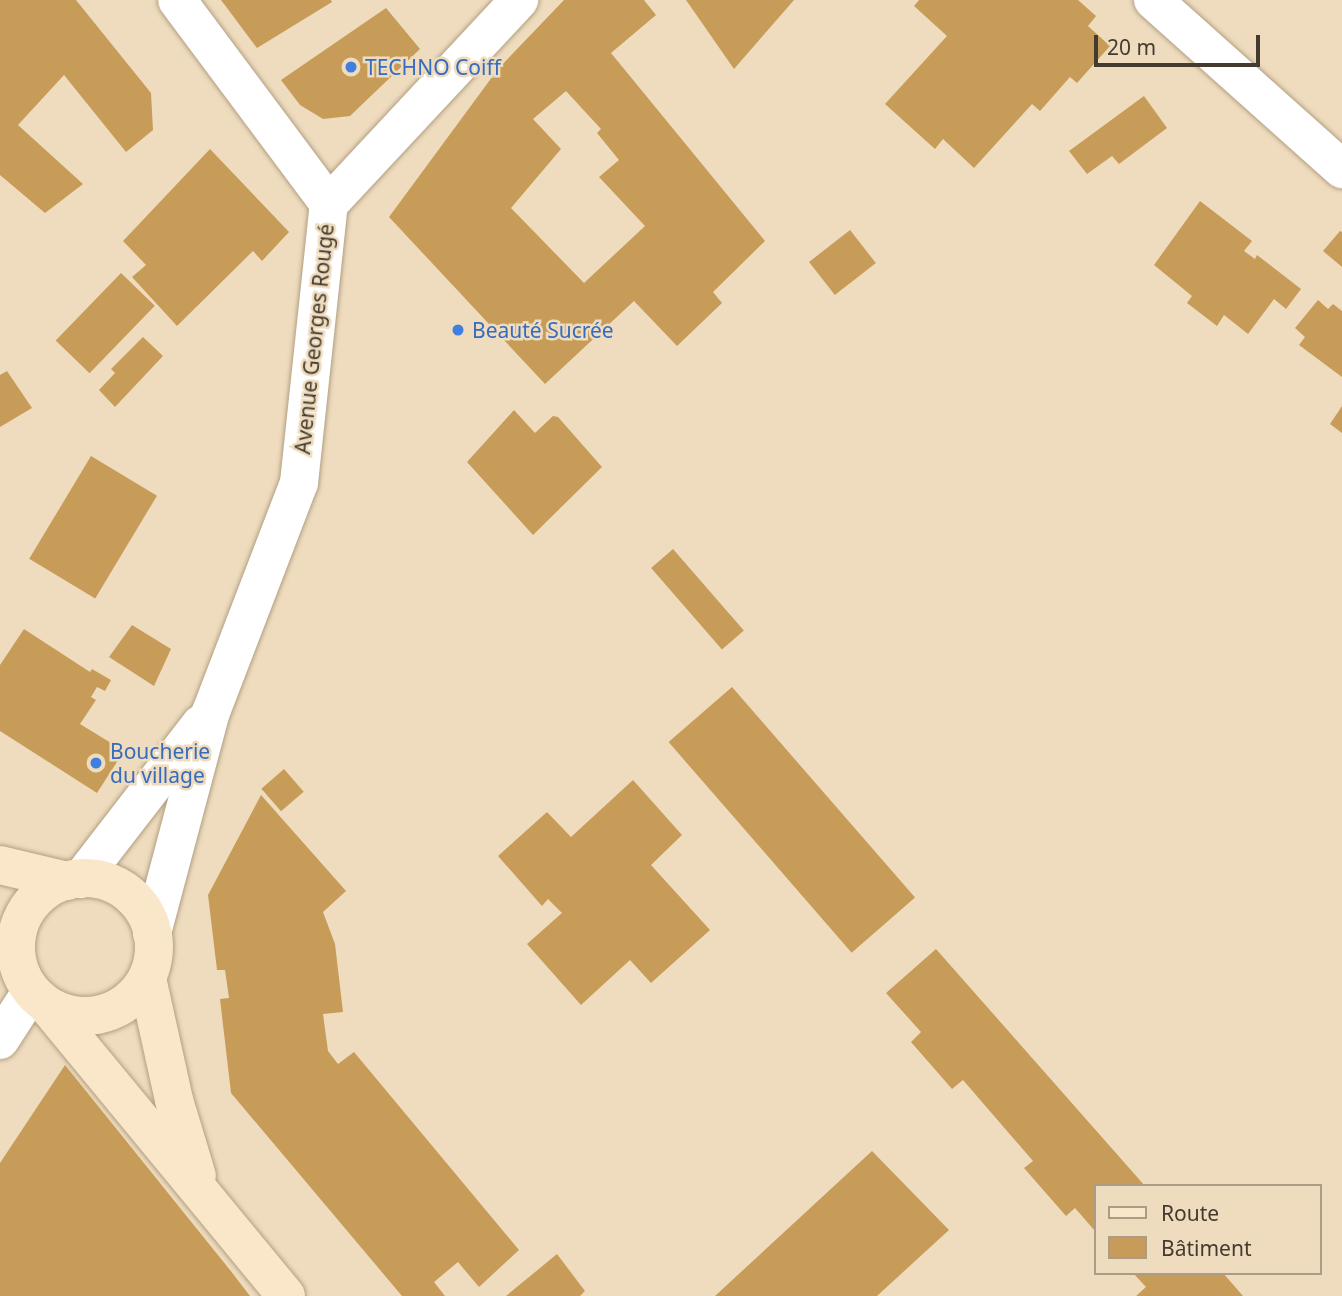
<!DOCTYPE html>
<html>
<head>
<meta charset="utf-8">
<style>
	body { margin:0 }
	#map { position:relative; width:1342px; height:1296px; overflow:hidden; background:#efdcbe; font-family:"Noto Sans",sans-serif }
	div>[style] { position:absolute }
	.building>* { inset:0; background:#c79c58; transform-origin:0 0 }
	.roads { filter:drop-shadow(0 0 2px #b29f83) drop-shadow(0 0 2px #b29f83) }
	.street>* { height:38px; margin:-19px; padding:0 19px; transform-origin:19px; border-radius:19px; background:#fff }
	.secondary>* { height:38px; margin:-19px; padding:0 19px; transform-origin:19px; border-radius:19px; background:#fae6c9 }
	.secondary>.ring { margin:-19px; padding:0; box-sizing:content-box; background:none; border:38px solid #fae6c9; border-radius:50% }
	.dots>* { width:19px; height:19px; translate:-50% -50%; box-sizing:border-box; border:4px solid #efdcbe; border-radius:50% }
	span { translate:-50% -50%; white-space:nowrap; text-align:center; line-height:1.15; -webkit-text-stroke:5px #efdcbe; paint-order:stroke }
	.shop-label { font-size:21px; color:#366cbe }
	.left { translate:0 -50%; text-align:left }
	.street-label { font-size:21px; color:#433b30 }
	.legend { position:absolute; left:1094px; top:1184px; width:228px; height:91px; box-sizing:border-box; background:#efdcbe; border:2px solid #aa9c85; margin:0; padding:9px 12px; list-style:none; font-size:21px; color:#433b30 }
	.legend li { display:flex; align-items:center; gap:14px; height:35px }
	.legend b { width:35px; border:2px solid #aa9c85 }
	.scale { position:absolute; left:1094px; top:35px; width:166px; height:32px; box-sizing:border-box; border:4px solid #433b30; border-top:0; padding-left:9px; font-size:21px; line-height:24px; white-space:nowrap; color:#433b30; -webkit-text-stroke:5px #efdcbe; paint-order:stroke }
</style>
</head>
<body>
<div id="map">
	<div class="building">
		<i style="clip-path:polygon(0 0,76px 0,151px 93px,153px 130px,126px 152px,64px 75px,18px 125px,83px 184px,45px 213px,0 175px)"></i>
		<i style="clip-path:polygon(221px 0,331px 0,332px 2px,257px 48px)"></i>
		<i style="clip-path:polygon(evenodd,564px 0,644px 0,656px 15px,611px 53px,765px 241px,713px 292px,722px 303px,677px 346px,634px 301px,545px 384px,389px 217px,498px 69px,564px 0,566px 91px,601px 129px,597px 133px,619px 160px,599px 177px,645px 226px,584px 283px,511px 208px,561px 149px,533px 119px,566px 91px)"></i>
		<i style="clip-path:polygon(686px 0,794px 0,734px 69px)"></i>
		<i style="clip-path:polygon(919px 0,1078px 0,1096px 16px,1088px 26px,1110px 46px,1077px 83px,1070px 77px,1040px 111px,1032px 104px,974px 168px,943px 139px,935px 149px,885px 104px,947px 36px,914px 6px)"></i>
		<i style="clip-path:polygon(386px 8px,420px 49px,350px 116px,323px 119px,300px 105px,281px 80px)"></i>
		<i style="clip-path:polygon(1144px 96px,1167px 128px,1119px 164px,1112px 156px,1087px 174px,1069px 151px)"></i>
		<i style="clip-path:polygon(210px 149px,289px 232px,262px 261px,253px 251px,177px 326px,132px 277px,146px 265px,123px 241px)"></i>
		<i style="clip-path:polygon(1200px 201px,1252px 241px,1244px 251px,1255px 259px,1257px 255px,1301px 289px,1286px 309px,1274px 299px,1248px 334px,1224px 315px,1217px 326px,1187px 303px,1192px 296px,1154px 265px)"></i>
		<i style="left:850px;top:230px;width:42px;height:52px;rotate:52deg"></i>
		<i style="clip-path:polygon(1340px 231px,1342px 232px,1342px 267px,1323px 251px)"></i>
		<i style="left:121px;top:273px;width:47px;height:94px;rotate:44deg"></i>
		<i style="clip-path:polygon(1318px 300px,1328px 309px,1333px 304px,1342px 311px,1342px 377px,1299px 345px,1305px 337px,1295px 328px)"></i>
		<i style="clip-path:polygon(143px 337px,163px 356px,115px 407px,99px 390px,115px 373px,111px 369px)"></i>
		<i style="clip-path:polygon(7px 371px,32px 408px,0 427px,0 375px)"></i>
		<i style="clip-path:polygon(1342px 406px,1342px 433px,1330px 424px)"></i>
		<i style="clip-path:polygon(514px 410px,535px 433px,553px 416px,558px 417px,602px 467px,533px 535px,467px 462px)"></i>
		<i style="left:91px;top:456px;width:77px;height:120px;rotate:31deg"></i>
		<i style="left:673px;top:549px;width:108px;height:29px;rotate:49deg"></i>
		<i style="clip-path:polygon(132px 625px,171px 649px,154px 686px,109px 657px)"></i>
		<i style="clip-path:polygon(24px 629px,90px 672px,92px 669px,111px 680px,105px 691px,97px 687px,91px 697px,96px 700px,80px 724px,124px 751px,97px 793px,0 731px,0 665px)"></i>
		<i style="left:732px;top:687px;width:279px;height:84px;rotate:49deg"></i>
		<i style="left:284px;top:769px;width:30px;height:30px;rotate:49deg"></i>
		<i style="clip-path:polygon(633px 780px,682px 835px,651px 865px,710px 930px,651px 983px,630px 960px,581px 1005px,527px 944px,562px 913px,548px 899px,542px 906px,498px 856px,547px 812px,571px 837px)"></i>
		<i style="clip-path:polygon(261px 795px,346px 891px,323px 912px,335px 944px,343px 1012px,323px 1014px,328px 1051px,338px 1064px,354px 1052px,519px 1250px,479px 1287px,458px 1262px,434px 1282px,445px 1296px,402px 1296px,231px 1093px,220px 999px,229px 998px,225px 970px,217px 970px,208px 895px)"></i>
		<i style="clip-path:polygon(936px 949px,1145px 1186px,1095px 1186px,1095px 1231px,1075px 1208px,1066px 1216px,1024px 1168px,1033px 1161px,963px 1080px,952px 1089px,911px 1042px,921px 1032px,886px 993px)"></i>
		<i style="clip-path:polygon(65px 1065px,230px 1270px,250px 1296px,0 1296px,0 1163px)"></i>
		<i style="clip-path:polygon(872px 1151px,949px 1230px,877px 1296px,715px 1296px)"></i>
		<i style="clip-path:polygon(557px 1254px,585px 1291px,580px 1296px,506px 1296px)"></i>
		<i style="clip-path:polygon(1133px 1273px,1223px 1273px,1243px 1296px,1136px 1296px,1146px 1287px)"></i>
	</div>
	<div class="roads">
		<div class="street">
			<i style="left:1153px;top:0;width:254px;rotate:41.8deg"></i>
			<i style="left:329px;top:204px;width:279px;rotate:-47deg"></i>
			<i style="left:81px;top:879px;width:196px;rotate:-52.3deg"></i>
			<i style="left:152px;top:933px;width:229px;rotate:-75.1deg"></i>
			<i style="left:211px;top:712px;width:245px;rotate:-69deg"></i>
			<i style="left:299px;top:483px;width:281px;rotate:-83.9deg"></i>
			<i style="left:329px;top:204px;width:254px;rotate:-126.7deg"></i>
			<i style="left:0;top:1040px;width:57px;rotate:-57.1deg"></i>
		</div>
		<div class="secondary">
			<i style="left:0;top:865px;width:69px;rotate:13.4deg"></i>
			<i class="ring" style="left:16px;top:878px;width:100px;height:100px"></i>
			<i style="left:147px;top:978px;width:125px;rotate:77.5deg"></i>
			<i style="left:174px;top:1100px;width:79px;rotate:73.2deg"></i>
			<i style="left:48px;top:1007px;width:374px;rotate:50.5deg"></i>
		</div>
	</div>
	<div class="dots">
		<i style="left:351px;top:67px;background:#3f7fe0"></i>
		<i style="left:458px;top:330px;background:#3f7fe0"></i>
		<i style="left:96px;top:763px;background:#3f7fe0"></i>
	</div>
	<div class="shop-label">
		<span class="left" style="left:365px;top:67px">TECHNO Coiff</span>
		<span class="left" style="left:472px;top:330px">Beauté Sucrée</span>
		<span class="left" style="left:110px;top:763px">Boucherie<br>du village</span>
	</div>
	<div class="street-label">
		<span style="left:314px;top:339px;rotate:-84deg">Avenue Georges Rougé</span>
	</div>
	<ul class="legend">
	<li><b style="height:9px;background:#fae6c9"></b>Route</li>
	<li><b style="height:19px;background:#c79c58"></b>Bâtiment</li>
	</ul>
	<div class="scale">20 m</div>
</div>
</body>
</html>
